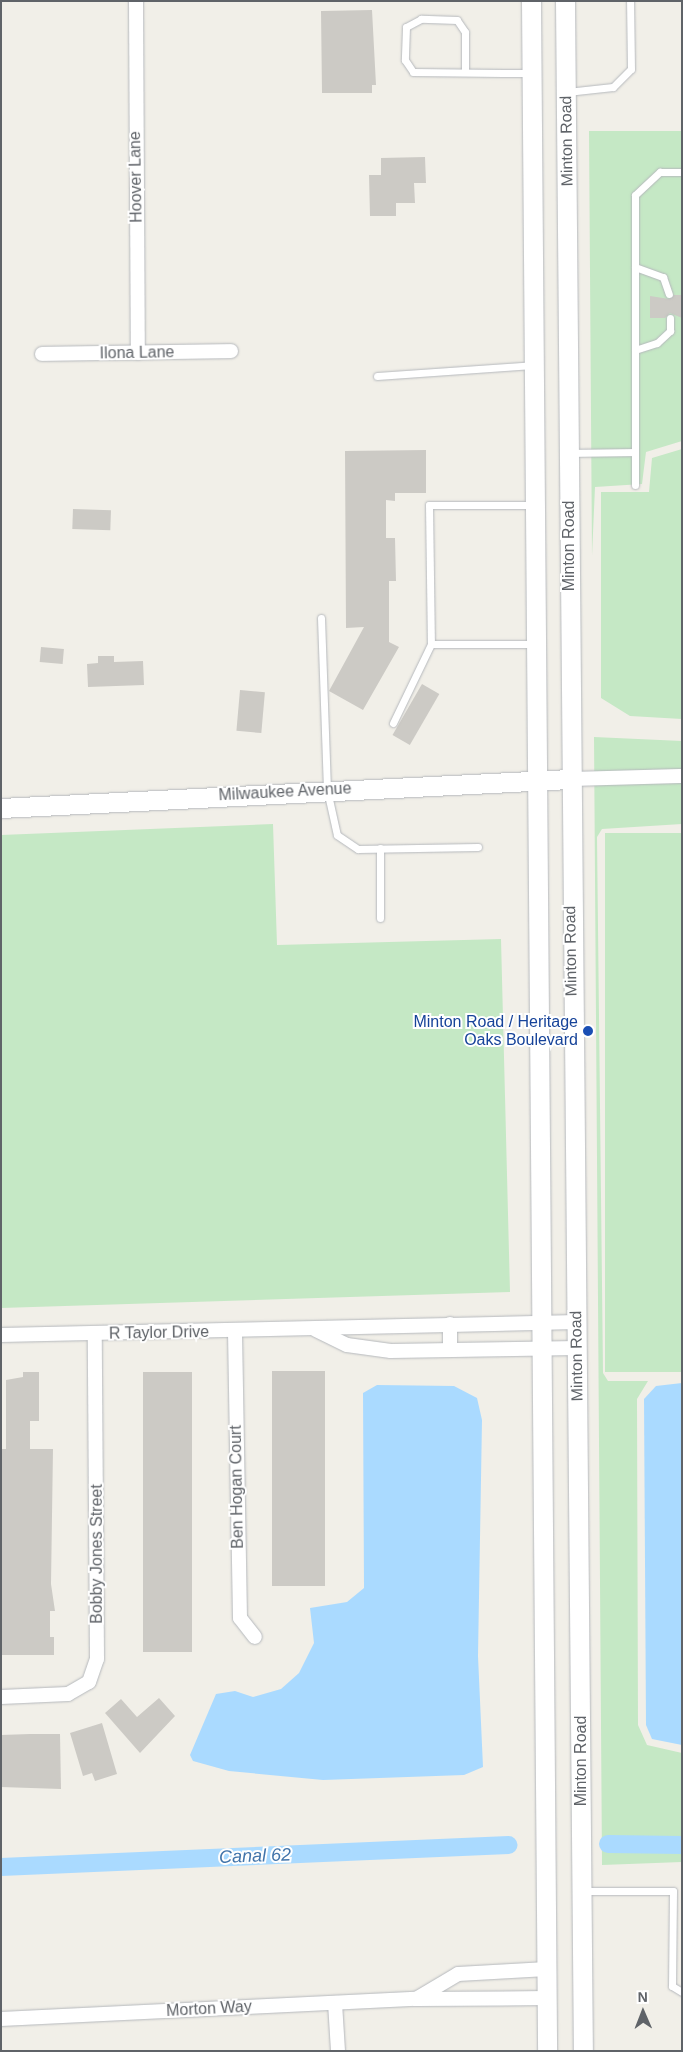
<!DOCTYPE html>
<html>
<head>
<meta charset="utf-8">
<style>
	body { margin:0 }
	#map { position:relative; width:683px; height:2052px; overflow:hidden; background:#f1efe8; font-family:Helvetica,sans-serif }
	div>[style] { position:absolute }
	.green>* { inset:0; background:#c5e8c5; transform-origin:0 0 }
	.water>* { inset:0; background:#aadaff }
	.canal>* { height:18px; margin:-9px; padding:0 9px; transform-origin:9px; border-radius:9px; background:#aadaff }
	.building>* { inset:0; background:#cccac5; transform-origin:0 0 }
	.roads { filter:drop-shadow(0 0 1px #b5b8bc) drop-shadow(0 0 1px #b5b8bc) }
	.lane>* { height:7px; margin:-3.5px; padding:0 3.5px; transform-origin:3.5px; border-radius:3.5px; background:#fff }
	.street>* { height:14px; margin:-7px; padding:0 7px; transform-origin:7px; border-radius:7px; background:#fff }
	.secondary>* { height:19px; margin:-9.5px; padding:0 9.5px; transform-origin:9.5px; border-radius:9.5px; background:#fff }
	.dots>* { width:14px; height:14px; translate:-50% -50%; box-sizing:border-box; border:2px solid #fff; border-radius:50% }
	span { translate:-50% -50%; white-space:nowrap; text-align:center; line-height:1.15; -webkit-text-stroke:4px #fff; paint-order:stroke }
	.street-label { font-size:16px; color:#5f6368 }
	.transit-label { font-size:16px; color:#164399 }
	.right { translate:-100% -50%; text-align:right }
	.water-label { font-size:18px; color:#4174aa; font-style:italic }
	.frame { position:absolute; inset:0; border:2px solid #5f6368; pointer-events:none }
	.north { position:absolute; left:618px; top:1987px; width:50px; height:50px; -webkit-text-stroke:4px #fff; paint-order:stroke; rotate:359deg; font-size:14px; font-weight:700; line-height:20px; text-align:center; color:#5f6368 }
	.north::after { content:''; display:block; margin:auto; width:18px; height:22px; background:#5f6368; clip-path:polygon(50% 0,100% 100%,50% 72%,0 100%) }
</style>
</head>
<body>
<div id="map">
	<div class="green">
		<i style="clip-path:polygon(589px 131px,682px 131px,682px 441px,646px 452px,642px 484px,595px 487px,592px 556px)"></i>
		<i style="clip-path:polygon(682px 449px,682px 719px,630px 716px,601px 698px,601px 492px,649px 492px,652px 458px)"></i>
		<i style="clip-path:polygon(594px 737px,682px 741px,682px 824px,602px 829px,597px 837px,603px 1373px,608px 1381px,648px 1381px,637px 1399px,638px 1725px,647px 1745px,682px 1753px,682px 1862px,602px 1865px)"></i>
		<i style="clip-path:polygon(273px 824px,277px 945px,501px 939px,510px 1292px,1px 1308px,1px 835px)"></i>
		<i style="left:682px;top:833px;width:539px;height:77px;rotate:90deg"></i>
	</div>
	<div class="water">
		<i style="clip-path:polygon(682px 1383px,682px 1745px,652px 1739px,646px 1725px,644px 1399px,656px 1386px)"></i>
		<i style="clip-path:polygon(377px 1385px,454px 1386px,477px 1398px,482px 1420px,478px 1656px,483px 1767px,464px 1775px,323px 1780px,229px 1771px,193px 1761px,190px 1755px,216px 1694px,235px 1691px,253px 1697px,281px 1689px,299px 1673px,314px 1643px,310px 1608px,347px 1602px,364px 1588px,363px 1393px)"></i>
	</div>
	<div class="canal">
		<i style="left:608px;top:1844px;width:74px;rotate:0.8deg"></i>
		<i style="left:1px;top:1867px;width:508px;rotate:-2.48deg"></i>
	</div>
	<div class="building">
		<i style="clip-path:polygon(372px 10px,376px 85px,372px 85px,372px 93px,322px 93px,321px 11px)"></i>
		<i style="clip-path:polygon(425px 157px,426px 183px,414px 183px,415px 203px,396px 203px,396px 216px,370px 216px,369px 175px,381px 175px,381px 158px)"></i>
		<i style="clip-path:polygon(674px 295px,682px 295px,682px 318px,670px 313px,665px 318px,650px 318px,650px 296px,669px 299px)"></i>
		<i style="clip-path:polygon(426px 450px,426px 493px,395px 493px,395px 501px,386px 500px,386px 538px,395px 538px,396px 581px,389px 581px,389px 642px,399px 647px,363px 710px,329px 691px,364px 627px,346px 628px,345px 451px)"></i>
		<i style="left:73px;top:509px;width:38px;height:20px;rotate:2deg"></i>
		<i style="left:41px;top:647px;width:23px;height:15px;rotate:5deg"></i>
		<i style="clip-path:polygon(98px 656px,114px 656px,114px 662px,143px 661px,144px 685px,88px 687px,87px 664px,98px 663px)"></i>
		<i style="left:422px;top:684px;width:20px;height:59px;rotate:30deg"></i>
		<i style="left:240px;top:690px;width:25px;height:41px;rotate:5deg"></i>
		<i style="left:272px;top:1371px;width:53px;height:215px"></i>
		<i style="clip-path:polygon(23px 1372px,39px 1372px,39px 1421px,30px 1421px,30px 1449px,53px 1449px,51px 1584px,55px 1611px,50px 1611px,50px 1637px,54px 1637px,54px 1655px,1px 1655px,1px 1449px,6px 1449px,6px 1380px,23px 1377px)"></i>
		<i style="left:143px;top:1372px;width:49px;height:280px"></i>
		<i style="clip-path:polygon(159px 1698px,175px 1716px,140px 1753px,105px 1713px,121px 1699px,137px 1717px)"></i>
		<i style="clip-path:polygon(102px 1723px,117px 1774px,95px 1781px,92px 1773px,83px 1776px,70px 1733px)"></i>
		<i style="clip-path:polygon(30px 1734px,60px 1734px,61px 1789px,1px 1787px,1px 1735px)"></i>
	</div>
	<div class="roads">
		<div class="lane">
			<i style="left:465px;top:72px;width:40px;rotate:-90deg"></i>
			<i style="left:465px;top:32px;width:14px;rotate:-124deg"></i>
			<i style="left:457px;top:20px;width:36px;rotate:-178deg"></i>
			<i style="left:421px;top:19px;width:17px;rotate:152deg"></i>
			<i style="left:406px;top:27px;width:33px;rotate:92deg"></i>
			<i style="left:405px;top:60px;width:14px;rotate:56deg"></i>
			<i style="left:413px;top:72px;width:90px;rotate:0.6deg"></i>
			<i style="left:503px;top:73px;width:28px"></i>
			<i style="left:567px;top:92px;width:46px;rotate:-6.2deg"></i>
			<i style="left:613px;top:87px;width:25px;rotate:-45deg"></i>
			<i style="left:631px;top:69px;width:68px;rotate:-90.8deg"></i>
			<i style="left:635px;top:267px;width:30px;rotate:20deg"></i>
			<i style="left:663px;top:277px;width:18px;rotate:71deg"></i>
			<i style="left:635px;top:350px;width:23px;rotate:-18deg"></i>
			<i style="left:657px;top:343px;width:18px;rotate:-43deg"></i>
			<i style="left:670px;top:331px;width:13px;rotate:-90deg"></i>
			<i style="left:377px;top:376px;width:156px;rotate:-4deg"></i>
			<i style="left:569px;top:453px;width:66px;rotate:-0.9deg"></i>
			<i style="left:635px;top:485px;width:290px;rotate:-90deg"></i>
			<i style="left:635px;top:195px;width:34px;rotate:-43deg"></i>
			<i style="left:660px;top:172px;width:22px"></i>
			<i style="left:535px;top:505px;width:106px;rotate:180deg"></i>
			<i style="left:429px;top:505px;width:139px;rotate:89.2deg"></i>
			<i style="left:431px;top:644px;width:104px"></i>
			<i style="left:321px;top:618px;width:172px;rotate:88deg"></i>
			<i style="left:327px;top:790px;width:46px;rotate:77.5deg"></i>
			<i style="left:337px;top:835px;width:25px;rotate:34deg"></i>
			<i style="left:358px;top:849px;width:120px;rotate:-1deg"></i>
			<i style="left:393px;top:723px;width:88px;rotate:-64.3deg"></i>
			<i style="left:380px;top:918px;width:70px;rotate:-90deg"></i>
			<i style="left:582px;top:1891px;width:91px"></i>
			<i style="left:673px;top:1891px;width:95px;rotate:90.6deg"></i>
			<i style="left:672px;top:1986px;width:12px;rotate:31deg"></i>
		</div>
		<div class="street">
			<i style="left:136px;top:1px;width:352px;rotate:89.7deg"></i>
			<i style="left:42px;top:354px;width:189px;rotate:-0.9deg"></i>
			<i style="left:569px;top:779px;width:113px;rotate:-1.5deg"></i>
			<i style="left:316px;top:1330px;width:34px;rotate:26deg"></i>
			<i style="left:347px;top:1345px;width:44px;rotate:7.8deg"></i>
			<i style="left:391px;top:1351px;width:186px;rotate:-0.9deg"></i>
			<i style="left:235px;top:1332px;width:286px;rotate:89deg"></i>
			<i style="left:240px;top:1618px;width:24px;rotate:52deg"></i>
			<i style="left:1px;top:1335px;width:576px;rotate:-1.29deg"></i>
			<i style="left:450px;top:1350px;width:26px;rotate:-90deg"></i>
			<i style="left:1px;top:1697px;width:67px;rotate:-2.6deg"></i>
			<i style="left:68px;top:1694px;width:24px;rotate:-30deg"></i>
			<i style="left:89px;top:1682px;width:24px;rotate:-71deg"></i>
			<i style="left:97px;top:1659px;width:326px;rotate:-90.4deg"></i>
			<i style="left:416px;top:1999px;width:49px;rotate:-30.8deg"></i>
			<i style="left:458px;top:1974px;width:89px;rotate:-3.2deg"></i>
			<i style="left:335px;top:2003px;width:48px;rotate:86.4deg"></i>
			<i style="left:1px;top:2019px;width:415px;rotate:-2.8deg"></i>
			<i style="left:416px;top:1999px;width:131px;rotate:-0.4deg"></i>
		</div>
		<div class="secondary">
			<i style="left:531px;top:1px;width:2050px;rotate:89.55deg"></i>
			<i style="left:565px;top:1px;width:2050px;rotate:89.5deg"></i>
			<i style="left:1px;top:808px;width:569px;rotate:-2.92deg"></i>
		</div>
	</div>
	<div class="dots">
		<i style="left:588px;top:1031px;background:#1a4fb4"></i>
	</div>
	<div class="street-label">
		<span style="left:567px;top:141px;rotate:-91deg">Minton Road</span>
		<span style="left:136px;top:177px;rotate:-91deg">Hoover Lane</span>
		<span style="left:137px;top:353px;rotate:-1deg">Ilona Lane</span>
		<span style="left:569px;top:546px;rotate:-90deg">Minton Road</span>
		<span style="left:285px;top:792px;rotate:-3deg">Milwaukee Avenue</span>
		<span style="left:571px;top:951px;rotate:-91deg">Minton Road</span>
		<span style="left:159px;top:1333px;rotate:-1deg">R Taylor Drive</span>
		<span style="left:577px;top:1356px;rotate:-91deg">Minton Road</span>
		<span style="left:237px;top:1487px;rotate:-91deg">Ben Hogan Court</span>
		<span style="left:97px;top:1554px;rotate:-90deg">Bobby Jones Street</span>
		<span style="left:581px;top:1761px;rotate:-90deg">Minton Road</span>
		<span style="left:209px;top:2009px;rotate:-3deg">Morton Way</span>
	</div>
	<div class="transit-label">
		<span class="right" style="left:578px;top:1031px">Minton Road / Heritage<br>Oaks Boulevard</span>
	</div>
	<div class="water-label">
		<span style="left:255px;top:1856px;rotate:-2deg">Canal 62</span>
	</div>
	<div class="frame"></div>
	<div class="north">N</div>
</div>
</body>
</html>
